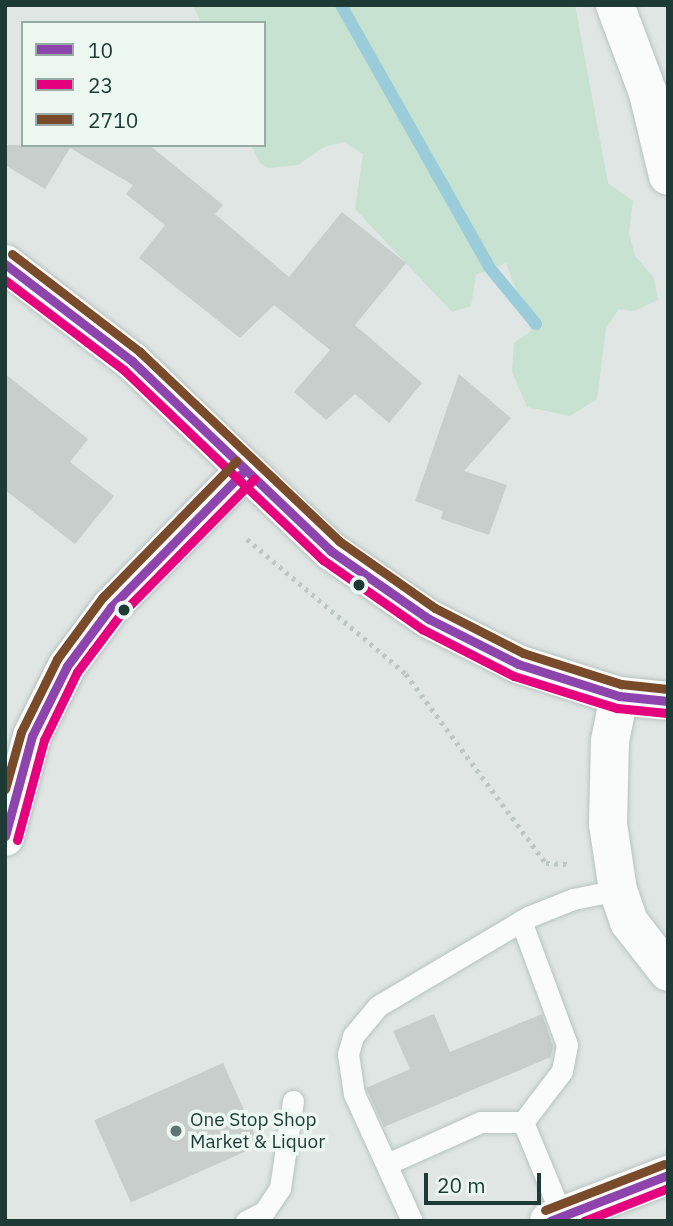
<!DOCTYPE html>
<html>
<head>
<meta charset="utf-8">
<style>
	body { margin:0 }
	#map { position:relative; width:673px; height:1226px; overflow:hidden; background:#e0e6e4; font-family:"IBM Plex Sans",sans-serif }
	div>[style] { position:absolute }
	.green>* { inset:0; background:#c7e2d1 }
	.stream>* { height:12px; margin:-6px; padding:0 6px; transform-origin:6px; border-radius:6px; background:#9bccda }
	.building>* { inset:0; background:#c7cecb; transform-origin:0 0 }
	.path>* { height:4.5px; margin-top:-2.25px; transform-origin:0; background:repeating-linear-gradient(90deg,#bdc8c6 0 3.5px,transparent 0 8.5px) }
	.roads { filter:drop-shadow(0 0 2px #b8c3c0) drop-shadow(0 0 2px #b8c3c0) }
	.lane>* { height:21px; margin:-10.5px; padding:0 10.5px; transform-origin:10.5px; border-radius:10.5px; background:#fafbfb }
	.street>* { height:38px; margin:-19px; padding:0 19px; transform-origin:19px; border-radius:19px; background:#fafbfb }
	.secondary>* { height:38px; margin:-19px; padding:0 19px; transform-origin:19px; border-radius:19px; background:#fafbfb }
	.bus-1>* { height:9px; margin:-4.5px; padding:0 4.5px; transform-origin:4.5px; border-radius:4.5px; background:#8e44ad }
	.bus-2>* { height:9px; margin:-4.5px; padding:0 4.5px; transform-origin:4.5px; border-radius:4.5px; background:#e5007d }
	.bus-3>* { height:9px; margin:-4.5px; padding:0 4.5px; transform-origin:4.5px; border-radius:4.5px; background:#7a4b2a }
	.dots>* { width:19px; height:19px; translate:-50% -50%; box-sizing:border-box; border:4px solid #ecf7f2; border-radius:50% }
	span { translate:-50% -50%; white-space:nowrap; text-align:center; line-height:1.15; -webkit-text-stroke:7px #ecf7f2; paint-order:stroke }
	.poi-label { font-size:19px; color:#1d3a35 }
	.left { translate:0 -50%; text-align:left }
	.frame { position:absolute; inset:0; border:7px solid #1d3a35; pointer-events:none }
	.legend { position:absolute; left:21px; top:21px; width:245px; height:126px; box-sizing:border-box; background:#ecf7f2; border:2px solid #99aba6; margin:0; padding:9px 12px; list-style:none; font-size:21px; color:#1d3a35 }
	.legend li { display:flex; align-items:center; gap:14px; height:35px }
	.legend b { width:35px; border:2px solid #99aba6 }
	.scale { position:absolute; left:424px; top:1173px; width:117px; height:32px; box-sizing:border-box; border:4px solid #1d3a35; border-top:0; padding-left:9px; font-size:21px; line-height:24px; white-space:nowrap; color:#1d3a35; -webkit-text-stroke:5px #ecf7f2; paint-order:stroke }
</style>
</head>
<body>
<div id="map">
	<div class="green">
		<i style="clip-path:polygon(193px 5px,575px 5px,608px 183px,633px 201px,629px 233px,635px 256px,654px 278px,658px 300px,634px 311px,619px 309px,606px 328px,597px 399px,570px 416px,527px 407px,512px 372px,514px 343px,531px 331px,506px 263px,476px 275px,471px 306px,452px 312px,355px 209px,363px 154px,344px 142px,324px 147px,298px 165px,269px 168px,260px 163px,251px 145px,264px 145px,264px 23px,201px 23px)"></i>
	</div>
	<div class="stream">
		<i style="left:341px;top:5px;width:301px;rotate:60.5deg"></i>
		<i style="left:489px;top:267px;width:74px;rotate:50.5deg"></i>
	</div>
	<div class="building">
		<i style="clip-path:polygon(5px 145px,149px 145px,223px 205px,215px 214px,289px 277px,342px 212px,406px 263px,355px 325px,422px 383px,389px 423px,355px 394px,326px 420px,294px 392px,330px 350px,274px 305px,240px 338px,139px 258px,165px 225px,126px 194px,133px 185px,70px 148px,45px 189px,5px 165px)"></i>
		<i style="clip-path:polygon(5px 374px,88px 439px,70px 462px,114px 496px,75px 544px,5px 490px)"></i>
		<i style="clip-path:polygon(459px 374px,511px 418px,464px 471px,507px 485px,489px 535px,441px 519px,443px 511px,415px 501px)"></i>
		<i style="clip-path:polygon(434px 1014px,450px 1052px,542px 1014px,553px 1046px,551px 1057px,384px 1127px,366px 1088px,410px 1069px,393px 1031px)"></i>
		<i style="left:223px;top:1063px;width:90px;height:141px;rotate:66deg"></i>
	</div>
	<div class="path">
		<i style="left:247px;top:539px;width:209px;rotate:40.3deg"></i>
		<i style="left:406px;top:674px;width:235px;rotate:53.5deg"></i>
		<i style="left:546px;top:863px;width:21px;rotate:3deg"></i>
	</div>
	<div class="roads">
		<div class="lane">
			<i style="left:521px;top:921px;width:132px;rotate:69.6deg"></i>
			<i style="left:567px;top:1045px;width:26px;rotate:101deg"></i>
			<i style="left:562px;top:1071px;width:64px;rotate:127.4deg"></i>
			<i style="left:523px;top:1122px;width:102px;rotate:67.5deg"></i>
			<i style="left:387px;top:1164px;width:103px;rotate:-24.1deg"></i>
			<i style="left:481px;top:1122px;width:42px"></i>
			<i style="left:246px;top:1221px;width:20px;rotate:-27deg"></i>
			<i style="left:264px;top:1212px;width:29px;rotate:-56deg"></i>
			<i style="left:280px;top:1188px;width:88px;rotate:-81.5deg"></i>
			<i style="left:412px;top:1221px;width:140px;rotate:-114.5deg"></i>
			<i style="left:354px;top:1094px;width:40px;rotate:-98.5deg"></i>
			<i style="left:348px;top:1054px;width:19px;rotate:-74deg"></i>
			<i style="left:353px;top:1036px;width:39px;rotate:-50deg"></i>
			<i style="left:378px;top:1006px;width:174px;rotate:-30.7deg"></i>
			<i style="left:528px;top:917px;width:48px;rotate:-21.8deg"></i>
			<i style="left:573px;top:899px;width:46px;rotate:-11.3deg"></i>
		</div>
		<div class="street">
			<i style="left:619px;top:696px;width:46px;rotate:101.3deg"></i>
			<i style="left:610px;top:741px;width:83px;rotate:91.4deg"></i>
			<i style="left:608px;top:824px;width:67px;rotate:81.4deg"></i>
			<i style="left:618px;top:890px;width:34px;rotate:71deg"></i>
			<i style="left:629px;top:922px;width:63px;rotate:52deg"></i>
			<i style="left:5px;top:837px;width:105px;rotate:-75deg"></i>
			<i style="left:32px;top:736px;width:78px;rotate:-63.4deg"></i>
			<i style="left:67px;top:666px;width:74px;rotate:-53.3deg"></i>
			<i style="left:111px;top:607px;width:192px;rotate:-45.6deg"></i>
		</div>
		<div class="secondary">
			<i style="left:615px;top:5px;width:94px;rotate:69.4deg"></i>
			<i style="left:648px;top:93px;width:85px;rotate:76.5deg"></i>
			<i style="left:5px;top:264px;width:160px;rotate:37.4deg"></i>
			<i style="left:132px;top:361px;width:275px;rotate:43.7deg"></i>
			<i style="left:331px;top:551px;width:119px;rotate:34.8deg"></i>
			<i style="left:429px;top:619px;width:100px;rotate:26.8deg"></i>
			<i style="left:518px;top:664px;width:106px;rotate:17.6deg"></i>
			<i style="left:619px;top:696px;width:49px;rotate:5.8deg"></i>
			<i style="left:549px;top:1221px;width:128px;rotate:-21.1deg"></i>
		</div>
	</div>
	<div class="bus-1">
		<i style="left:5px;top:264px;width:160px;rotate:37.4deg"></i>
		<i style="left:132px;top:361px;width:275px;rotate:43.7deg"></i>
		<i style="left:331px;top:551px;width:119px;rotate:34.8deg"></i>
		<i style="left:429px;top:619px;width:100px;rotate:26.8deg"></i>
		<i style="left:518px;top:664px;width:106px;rotate:17.6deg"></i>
		<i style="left:619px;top:696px;width:49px;rotate:5.8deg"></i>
		<i style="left:5px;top:836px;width:104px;rotate:-74.9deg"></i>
		<i style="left:32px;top:736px;width:78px;rotate:-63.4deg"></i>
		<i style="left:67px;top:666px;width:74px;rotate:-53.3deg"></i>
		<i style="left:111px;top:607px;width:192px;rotate:-45.6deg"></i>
		<i style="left:550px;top:1221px;width:127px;rotate:-21.3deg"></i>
	</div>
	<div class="bus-2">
		<i style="left:5px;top:280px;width:149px;rotate:37.1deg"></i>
		<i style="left:124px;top:370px;width:275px;rotate:43.7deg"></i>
		<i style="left:323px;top:560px;width:121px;rotate:34.9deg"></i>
		<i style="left:422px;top:629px;width:103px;rotate:27.1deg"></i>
		<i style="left:514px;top:676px;width:108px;rotate:17.3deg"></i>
		<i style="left:617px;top:708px;width:50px;rotate:5.7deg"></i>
		<i style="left:17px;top:840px;width:104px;rotate:-74.9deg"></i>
		<i style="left:44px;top:740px;width:76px;rotate:-64.1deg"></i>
		<i style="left:77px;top:672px;width:71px;rotate:-53deg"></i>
		<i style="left:120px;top:615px;width:191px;rotate:-45.4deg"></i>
		<i style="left:584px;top:1221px;width:90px;rotate:-21.4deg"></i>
	</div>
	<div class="bus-3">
		<i style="left:12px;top:254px;width:161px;rotate:37.4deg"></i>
		<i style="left:140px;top:352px;width:274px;rotate:43.5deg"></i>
		<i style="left:339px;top:541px;width:117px;rotate:34.9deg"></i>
		<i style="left:435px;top:608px;width:99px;rotate:27.1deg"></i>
		<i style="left:523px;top:653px;width:103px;rotate:17.6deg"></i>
		<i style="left:621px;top:684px;width:47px;rotate:6.1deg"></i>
		<i style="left:5px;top:789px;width:59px;rotate:-74.3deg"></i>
		<i style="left:21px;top:732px;width:81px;rotate:-63.7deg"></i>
		<i style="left:57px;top:659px;width:76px;rotate:-53.6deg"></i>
		<i style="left:102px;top:598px;width:192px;rotate:-45.6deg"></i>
		<i style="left:545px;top:1210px;width:128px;rotate:-21.1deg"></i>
	</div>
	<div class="dots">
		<i style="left:359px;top:585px;background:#1d3a35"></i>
		<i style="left:124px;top:610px;background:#1d3a35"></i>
		<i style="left:176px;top:1131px;background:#617672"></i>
	</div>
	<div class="poi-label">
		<span class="left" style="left:190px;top:1131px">One Stop Shop<br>Market &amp; Liquor</span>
	</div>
	<div class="frame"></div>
	<ul class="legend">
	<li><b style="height:9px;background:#8e44ad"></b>10</li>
	<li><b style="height:9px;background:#e5007d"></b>23</li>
	<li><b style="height:9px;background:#7a4b2a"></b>2710</li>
	</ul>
	<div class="scale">20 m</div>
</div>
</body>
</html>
